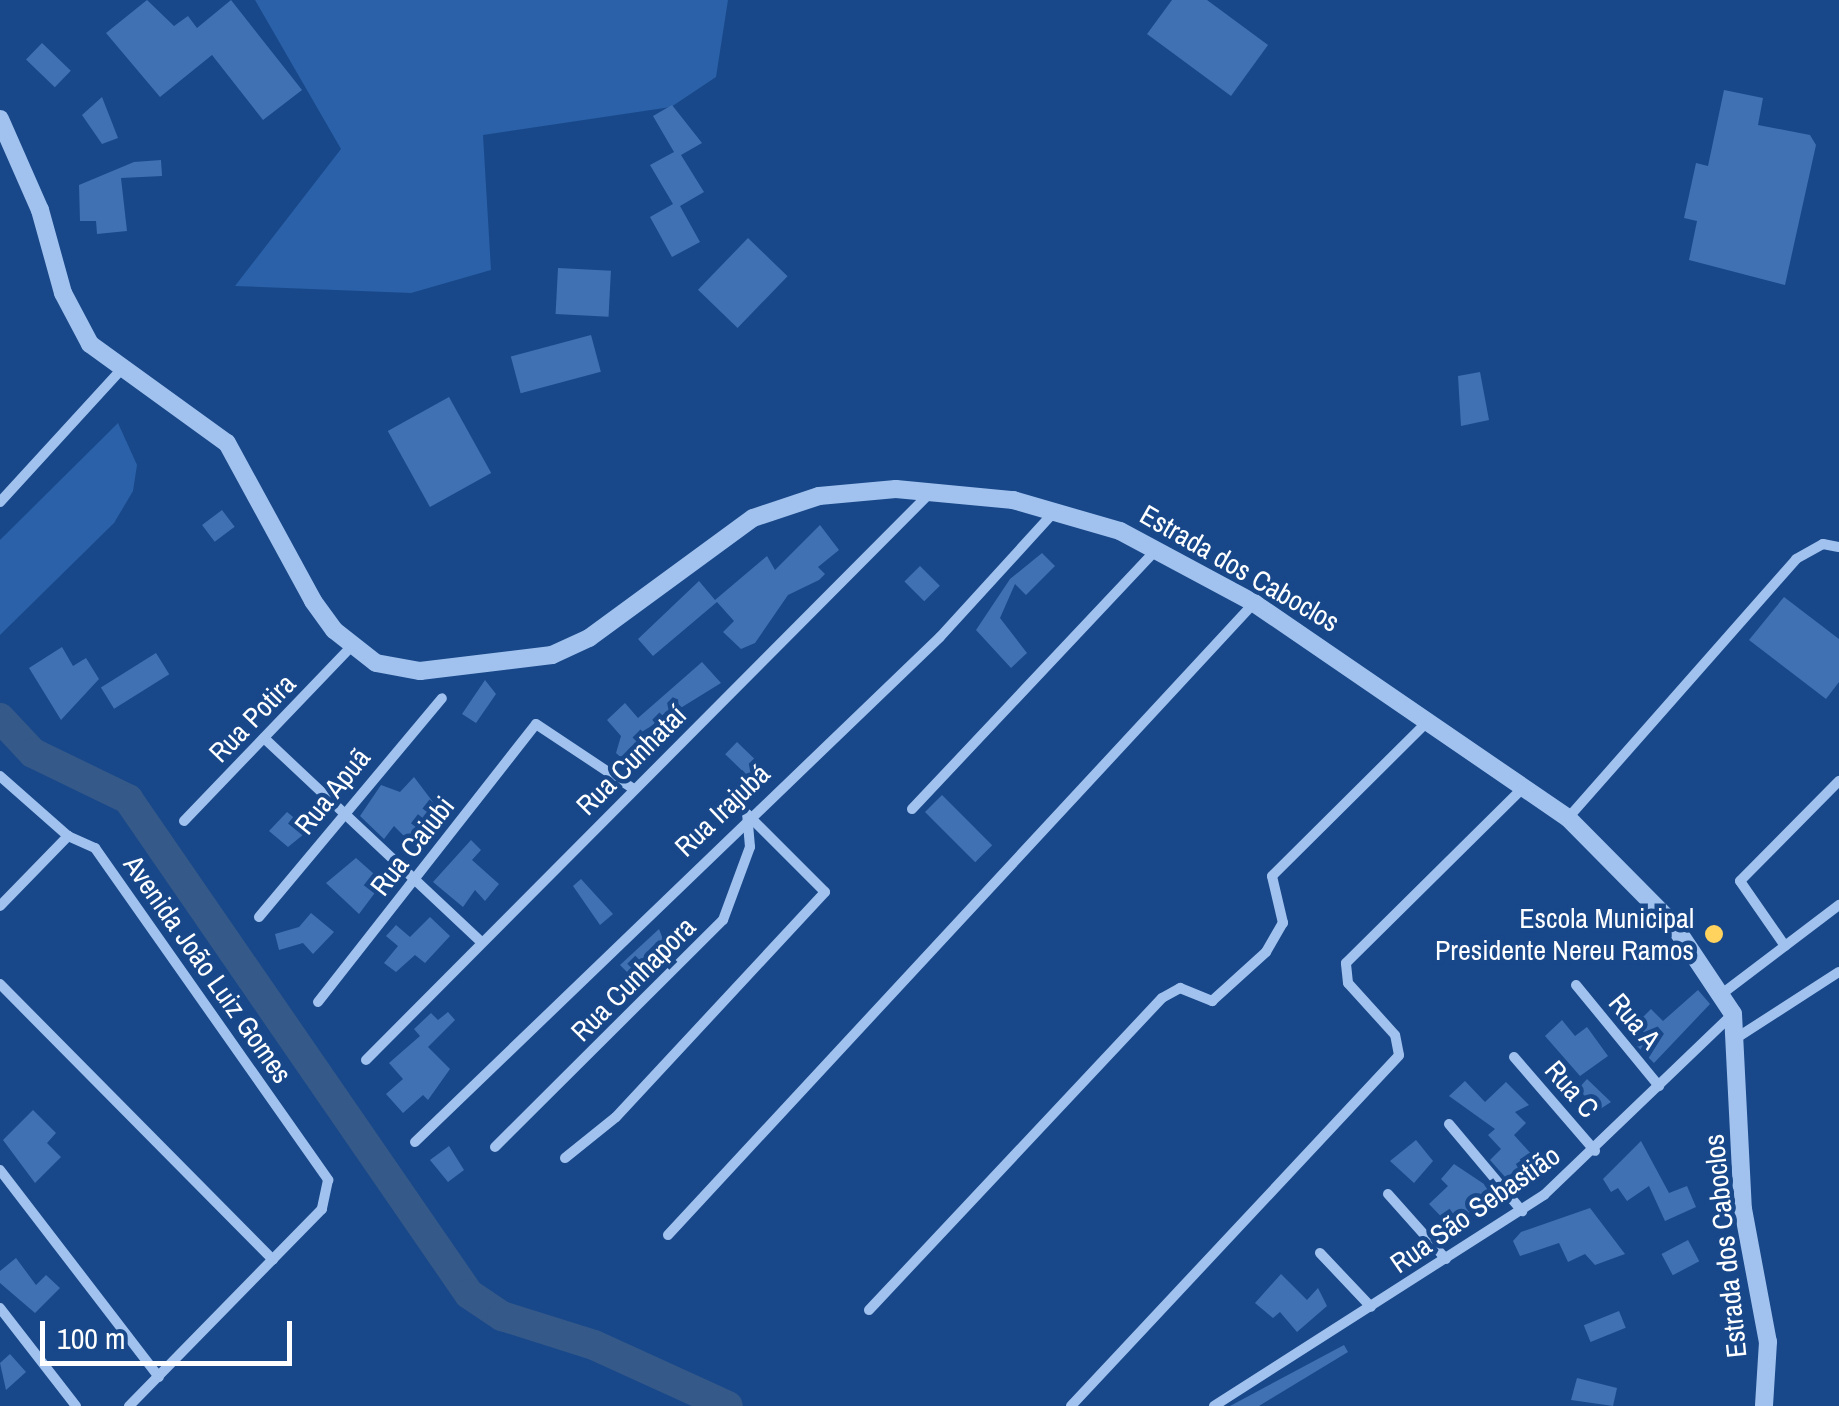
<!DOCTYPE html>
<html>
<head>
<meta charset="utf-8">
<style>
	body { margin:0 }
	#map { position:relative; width:1839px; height:1406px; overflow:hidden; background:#18488a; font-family:"Archivo Narrow",sans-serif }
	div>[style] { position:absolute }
	.green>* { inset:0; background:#2a61a8 }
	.river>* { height:30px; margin:-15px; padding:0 15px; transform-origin:15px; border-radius:15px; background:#355989 }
	.building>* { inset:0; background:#4071b2; transform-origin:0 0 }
	.minor>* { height:10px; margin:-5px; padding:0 5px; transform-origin:5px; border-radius:5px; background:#a1c2ee }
	.tertiary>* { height:18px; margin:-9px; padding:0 9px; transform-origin:9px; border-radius:9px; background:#a1c2ee }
	.dots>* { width:28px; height:28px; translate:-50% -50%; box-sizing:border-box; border:5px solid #18488a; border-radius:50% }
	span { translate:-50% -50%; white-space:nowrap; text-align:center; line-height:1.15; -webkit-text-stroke:9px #18488a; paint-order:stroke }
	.street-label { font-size:28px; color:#fff }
	.poi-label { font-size:28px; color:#fff }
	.right { translate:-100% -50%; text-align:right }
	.scale { position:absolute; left:40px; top:1321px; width:252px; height:45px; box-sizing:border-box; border:5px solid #fff; border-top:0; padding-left:12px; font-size:30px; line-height:35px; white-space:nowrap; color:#fff; -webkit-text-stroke:8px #18488a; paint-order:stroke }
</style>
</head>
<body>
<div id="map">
	<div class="green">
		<i style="clip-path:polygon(255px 0,728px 0,716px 77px,671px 107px,483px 135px,491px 270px,411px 293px,235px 286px,341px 149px)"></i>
		<i style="clip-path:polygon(118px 423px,137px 465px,133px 491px,114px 523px,0 635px,0 540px)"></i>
	</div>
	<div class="river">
		<i style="left:0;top:718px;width:48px;rotate:46.7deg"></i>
		<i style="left:33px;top:753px;width:106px;rotate:25.8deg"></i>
		<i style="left:128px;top:799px;width:601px;rotate:55.44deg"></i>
		<i style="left:469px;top:1294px;width:40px;rotate:34deg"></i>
		<i style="left:502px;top:1316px;width:96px;rotate:17.5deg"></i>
		<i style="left:594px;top:1345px;width:147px;rotate:24.5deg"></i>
	</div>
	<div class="building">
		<i style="clip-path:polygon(147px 0,174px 26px,188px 16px,197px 28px,231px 0,302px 90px,263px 120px,212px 55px,160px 97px,106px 33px)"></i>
		<i style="clip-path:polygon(1172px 0,1207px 0,1268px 45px,1231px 96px,1147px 34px)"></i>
		<i style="left:42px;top:43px;width:40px;height:23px;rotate:44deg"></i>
		<i style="clip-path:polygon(1724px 90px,1763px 98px,1758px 125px,1810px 135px,1816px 145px,1785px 285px,1689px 260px,1697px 221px,1684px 218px,1696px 163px,1708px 166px)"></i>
		<i style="clip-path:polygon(102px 97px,118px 138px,102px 144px,82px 115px)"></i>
		<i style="clip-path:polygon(672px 105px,702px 143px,681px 155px,704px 192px,680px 206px,700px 242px,672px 257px,650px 217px,673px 204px,650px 165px,674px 152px,653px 116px)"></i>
		<i style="clip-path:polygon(161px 160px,162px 176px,121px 178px,127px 231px,97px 234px,96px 221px,80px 221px,79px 185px,134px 162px)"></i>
		<i style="left:748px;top:238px;width:55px;height:72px;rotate:44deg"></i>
		<i style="left:558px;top:268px;width:53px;height:46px;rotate:3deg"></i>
		<i style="left:591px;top:335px;width:38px;height:83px;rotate:75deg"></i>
		<i style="clip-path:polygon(1480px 372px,1489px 420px,1461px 426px,1458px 376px)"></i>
		<i style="left:449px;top:397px;width:87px;height:70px;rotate:61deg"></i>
		<i style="left:222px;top:510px;width:21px;height:25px;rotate:53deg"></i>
		<i style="clip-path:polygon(820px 525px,839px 550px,818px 567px,825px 574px,819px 580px,788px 595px,755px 643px,741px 649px,723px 632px,734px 621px,717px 602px,653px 656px,638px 639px,699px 581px,715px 600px,767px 556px,775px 570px)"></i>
		<i style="clip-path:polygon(1042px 553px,1055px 566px,1026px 595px,1015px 584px,1000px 618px,1027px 653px,1011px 668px,976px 630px,1010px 579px)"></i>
		<i style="left:920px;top:566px;width:28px;height:22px;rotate:45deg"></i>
		<i style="clip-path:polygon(1784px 597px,1839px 639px,1839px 682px,1826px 699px,1749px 640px)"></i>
		<i style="clip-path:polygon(62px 647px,73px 666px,86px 658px,99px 679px,61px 720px,29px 668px)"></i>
		<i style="left:156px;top:653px;width:25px;height:65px;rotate:58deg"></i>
		<i style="clip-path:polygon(702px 662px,721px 683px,640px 733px,648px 745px,629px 765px,616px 753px,621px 736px,607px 720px,625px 703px,638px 718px)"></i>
		<i style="clip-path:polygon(485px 680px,496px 694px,476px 723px,462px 714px)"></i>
		<i style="left:737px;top:742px;width:32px;height:17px;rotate:44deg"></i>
		<i style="clip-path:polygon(414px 777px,439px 810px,409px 841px,394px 826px,384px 839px,360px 816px,381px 785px,400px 792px)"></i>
		<i style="left:942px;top:795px;width:71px;height:24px;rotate:45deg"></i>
		<i style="clip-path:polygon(287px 812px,309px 830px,288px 847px,269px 831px)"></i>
		<i style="clip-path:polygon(471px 840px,481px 850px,472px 860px,499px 884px,485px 901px,475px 890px,463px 907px,433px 882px)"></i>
		<i style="clip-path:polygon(356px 858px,383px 882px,359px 914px,326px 883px)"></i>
		<i style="clip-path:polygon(581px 879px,613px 914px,600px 925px,573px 886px)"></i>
		<i style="clip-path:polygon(311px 913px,334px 932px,313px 954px,303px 943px,279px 950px,275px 934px,299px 927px)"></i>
		<i style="clip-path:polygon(430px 917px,450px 936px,425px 963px,415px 955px,396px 972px,384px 963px,398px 946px,386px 936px,396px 925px,410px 937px)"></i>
		<i style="clip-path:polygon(659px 929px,664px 942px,630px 975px,620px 965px)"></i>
		<i style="clip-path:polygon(1698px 990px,1710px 1004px,1654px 1063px,1637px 1046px,1647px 1036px,1636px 1024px,1651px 1009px,1663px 1021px)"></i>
		<i style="clip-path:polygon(448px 1012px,455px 1020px,428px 1047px,450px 1069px,428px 1100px,423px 1095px,403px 1113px,386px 1094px,403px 1079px,389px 1063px,420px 1036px,414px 1029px,431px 1013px,438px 1020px)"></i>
		<i style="clip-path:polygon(1562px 1020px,1575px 1036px,1587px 1027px,1608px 1056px,1580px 1076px,1545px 1036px)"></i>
		<i style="clip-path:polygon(1587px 1079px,1611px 1102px,1588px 1117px,1581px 1107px,1590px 1101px,1578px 1089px)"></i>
		<i style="clip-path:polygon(1465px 1081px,1485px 1102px,1506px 1082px,1529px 1105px,1515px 1112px,1526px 1123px,1514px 1135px,1533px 1156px,1506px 1178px,1490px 1160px,1501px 1149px,1488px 1135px,1495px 1129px,1449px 1096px)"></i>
		<i style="clip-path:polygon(33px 1110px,56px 1133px,47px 1143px,61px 1157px,35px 1183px,3px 1140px)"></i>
		<i style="clip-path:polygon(1416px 1140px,1433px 1161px,1414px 1183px,1390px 1161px)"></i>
		<i style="clip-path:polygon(1641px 1141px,1669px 1193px,1687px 1186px,1696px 1207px,1665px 1221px,1649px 1186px,1627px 1201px,1618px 1188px,1611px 1192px,1603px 1179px)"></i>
		<i style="clip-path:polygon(449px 1146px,464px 1170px,448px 1182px,430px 1160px)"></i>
		<i style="clip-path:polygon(1454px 1164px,1493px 1190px,1453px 1229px,1429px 1204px,1448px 1186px,1441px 1179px)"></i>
		<i style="clip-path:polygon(1590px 1208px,1625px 1254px,1595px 1265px,1585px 1254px,1568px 1262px,1559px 1243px,1520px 1256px,1513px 1241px,1521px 1232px)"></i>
		<i style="left:1688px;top:1240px;width:24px;height:30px;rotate:62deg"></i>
		<i style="clip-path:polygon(16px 1258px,36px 1285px,46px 1275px,60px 1288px,35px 1313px,0 1283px,0 1271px)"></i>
		<i style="clip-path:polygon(1281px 1274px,1307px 1300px,1318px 1288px,1327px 1306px,1297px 1332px,1280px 1312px,1273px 1318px,1255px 1303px)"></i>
		<i style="left:1619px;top:1311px;width:18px;height:38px;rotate:68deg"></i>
		<i style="clip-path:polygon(1344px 1345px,1348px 1352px,1259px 1406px,1230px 1406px)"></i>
		<i style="clip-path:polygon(10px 1354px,26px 1372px,6px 1390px,0 1363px)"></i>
		<i style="clip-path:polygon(1577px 1378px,1617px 1388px,1613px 1406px,1571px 1400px)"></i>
	</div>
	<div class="minor">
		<i style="left:0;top:502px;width:176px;rotate:-47.5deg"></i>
		<i style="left:264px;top:738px;width:298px;rotate:43.2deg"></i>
		<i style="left:0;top:776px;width:91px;rotate:41.4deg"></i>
		<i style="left:68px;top:836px;width:30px;rotate:24deg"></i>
		<i style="left:95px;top:848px;width:406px;rotate:54.9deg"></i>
		<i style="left:328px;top:1180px;width:30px;rotate:102deg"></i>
		<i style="left:322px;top:1209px;width:276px;rotate:134.4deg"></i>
		<i style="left:912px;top:809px;width:357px;rotate:-46.7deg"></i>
		<i style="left:1568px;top:818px;width:345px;rotate:-48.6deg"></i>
		<i style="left:1796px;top:559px;width:31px;rotate:-29deg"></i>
		<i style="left:1823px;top:544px;width:16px;rotate:11deg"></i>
		<i style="left:184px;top:821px;width:243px;rotate:-46.2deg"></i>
		<i style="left:0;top:906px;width:98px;rotate:-45.8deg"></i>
		<i style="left:259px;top:917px;width:285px;rotate:-50.1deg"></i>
		<i style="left:1785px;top:946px;width:79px;rotate:-124.7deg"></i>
		<i style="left:1740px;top:881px;width:141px;rotate:-45.3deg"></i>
		<i style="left:0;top:984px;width:388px;rotate:45.3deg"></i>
		<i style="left:1576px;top:985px;width:131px;rotate:50.6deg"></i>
		<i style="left:1723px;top:993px;width:146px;rotate:-37.2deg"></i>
		<i style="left:318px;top:1002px;width:353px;rotate:-51.9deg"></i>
		<i style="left:536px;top:724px;width:118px;rotate:33.6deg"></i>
		<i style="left:1738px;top:1037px;width:120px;rotate:-32.8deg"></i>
		<i style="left:1514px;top:1057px;width:124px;rotate:49.2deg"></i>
		<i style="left:366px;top:1060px;width:798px;rotate:-45.15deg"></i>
		<i style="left:1449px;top:1124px;width:114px;rotate:50deg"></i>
		<i style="left:415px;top:1142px;width:728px;rotate:-43.89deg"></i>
		<i style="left:940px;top:637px;width:169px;rotate:-47.6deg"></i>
		<i style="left:495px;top:1147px;width:322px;rotate:-44.9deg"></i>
		<i style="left:723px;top:920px;width:78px;rotate:-69.7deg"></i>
		<i style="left:750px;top:847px;width:33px;rotate:-95deg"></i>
		<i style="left:565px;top:1158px;width:65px;rotate:-38.8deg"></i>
		<i style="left:616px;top:1117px;width:307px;rotate:-47.1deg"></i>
		<i style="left:825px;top:892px;width:110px;rotate:-135deg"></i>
		<i style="left:0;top:1170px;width:261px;rotate:52.5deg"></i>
		<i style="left:1388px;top:1194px;width:87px;rotate:48.3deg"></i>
		<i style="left:668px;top:1235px;width:862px;rotate:-47.16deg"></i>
		<i style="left:1320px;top:1253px;width:74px;rotate:46.6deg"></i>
		<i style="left:0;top:1308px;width:124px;rotate:52.2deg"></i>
		<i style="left:869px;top:1310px;width:428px;rotate:-46.8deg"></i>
		<i style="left:1162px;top:998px;width:21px;rotate:-29deg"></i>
		<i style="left:1180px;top:988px;width:35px;rotate:22deg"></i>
		<i style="left:1212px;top:1001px;width:73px;rotate:-42.2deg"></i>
		<i style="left:1266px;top:952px;width:34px;rotate:-60deg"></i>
		<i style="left:1283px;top:923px;width:48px;rotate:-103.2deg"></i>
		<i style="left:1272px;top:876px;width:221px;rotate:-44.8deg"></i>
		<i style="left:1071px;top:1406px;width:480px;rotate:-46.9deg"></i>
		<i style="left:1399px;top:1055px;width:20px;rotate:-101deg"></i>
		<i style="left:1395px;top:1035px;width:70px;rotate:-132.1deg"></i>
		<i style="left:1348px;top:983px;width:20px;rotate:-96deg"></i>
		<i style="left:1346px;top:963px;width:249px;rotate:-44.7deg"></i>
		<i style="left:1214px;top:1406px;width:392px;rotate:-32.6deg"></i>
		<i style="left:1544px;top:1195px;width:262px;rotate:-43.8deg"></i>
	</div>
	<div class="tertiary">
		<i style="left:0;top:119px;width:99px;rotate:66.3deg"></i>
		<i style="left:40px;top:210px;width:86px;rotate:74.5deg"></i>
		<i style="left:63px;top:293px;width:58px;rotate:62.1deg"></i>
		<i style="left:90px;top:344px;width:169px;rotate:35.9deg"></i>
		<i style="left:227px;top:443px;width:180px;rotate:61.4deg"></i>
		<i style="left:313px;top:601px;width:36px;rotate:54deg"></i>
		<i style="left:334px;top:630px;width:53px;rotate:38.2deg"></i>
		<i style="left:376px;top:663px;width:45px;rotate:10.3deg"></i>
		<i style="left:420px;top:671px;width:133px;rotate:-6.9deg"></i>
		<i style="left:552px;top:655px;width:41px;rotate:-24.7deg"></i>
		<i style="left:589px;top:638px;width:203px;rotate:-36.2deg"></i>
		<i style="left:753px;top:518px;width:70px;rotate:-18.4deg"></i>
		<i style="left:819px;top:496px;width:77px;rotate:-5.2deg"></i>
		<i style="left:896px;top:489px;width:118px;rotate:5.4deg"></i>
		<i style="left:1013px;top:500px;width:111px;rotate:16.2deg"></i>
		<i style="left:1120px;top:531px;width:152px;rotate:28.2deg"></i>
		<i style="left:1254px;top:603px;width:381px;rotate:34.4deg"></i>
		<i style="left:1568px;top:818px;width:149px;rotate:45.3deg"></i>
		<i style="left:1673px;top:924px;width:108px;rotate:56.3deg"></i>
		<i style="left:1733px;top:1014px;width:195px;rotate:87.1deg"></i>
		<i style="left:1743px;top:1209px;width:135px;rotate:79.4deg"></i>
		<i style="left:1768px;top:1342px;width:64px;rotate:93.6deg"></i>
	</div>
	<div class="dots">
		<i style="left:1714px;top:934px;background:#ffd35e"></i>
	</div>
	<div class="street-label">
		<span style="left:1240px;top:568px;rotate:30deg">Estrada dos Caboclos</span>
		<span style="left:252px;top:718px;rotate:-46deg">Rua Potira</span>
		<span style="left:631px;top:760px;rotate:-45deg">Rua Cunhataí</span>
		<span style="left:332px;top:791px;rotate:-51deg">Rua Apuã</span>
		<span style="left:722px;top:810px;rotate:-44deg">Rua Irajubá</span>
		<span style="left:412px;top:846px;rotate:-52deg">Rua Caiubi</span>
		<span style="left:208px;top:969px;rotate:55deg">Avenida João Luiz Gomes</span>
		<span style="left:633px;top:979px;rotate:-45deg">Rua Cunhapora</span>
		<span style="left:1635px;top:1021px;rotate:50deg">Rua A</span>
		<span style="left:1572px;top:1089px;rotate:49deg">Rua C</span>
		<span style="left:1475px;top:1209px;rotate:-35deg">Rua São Sebastião</span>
		<span style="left:1725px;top:1246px;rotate:-96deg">Estrada dos Caboclos</span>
	</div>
	<div class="poi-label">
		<span class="right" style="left:1694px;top:934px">Escola Municipal<br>Presidente Nereu Ramos</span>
	</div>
	<div class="scale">100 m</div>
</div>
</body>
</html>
